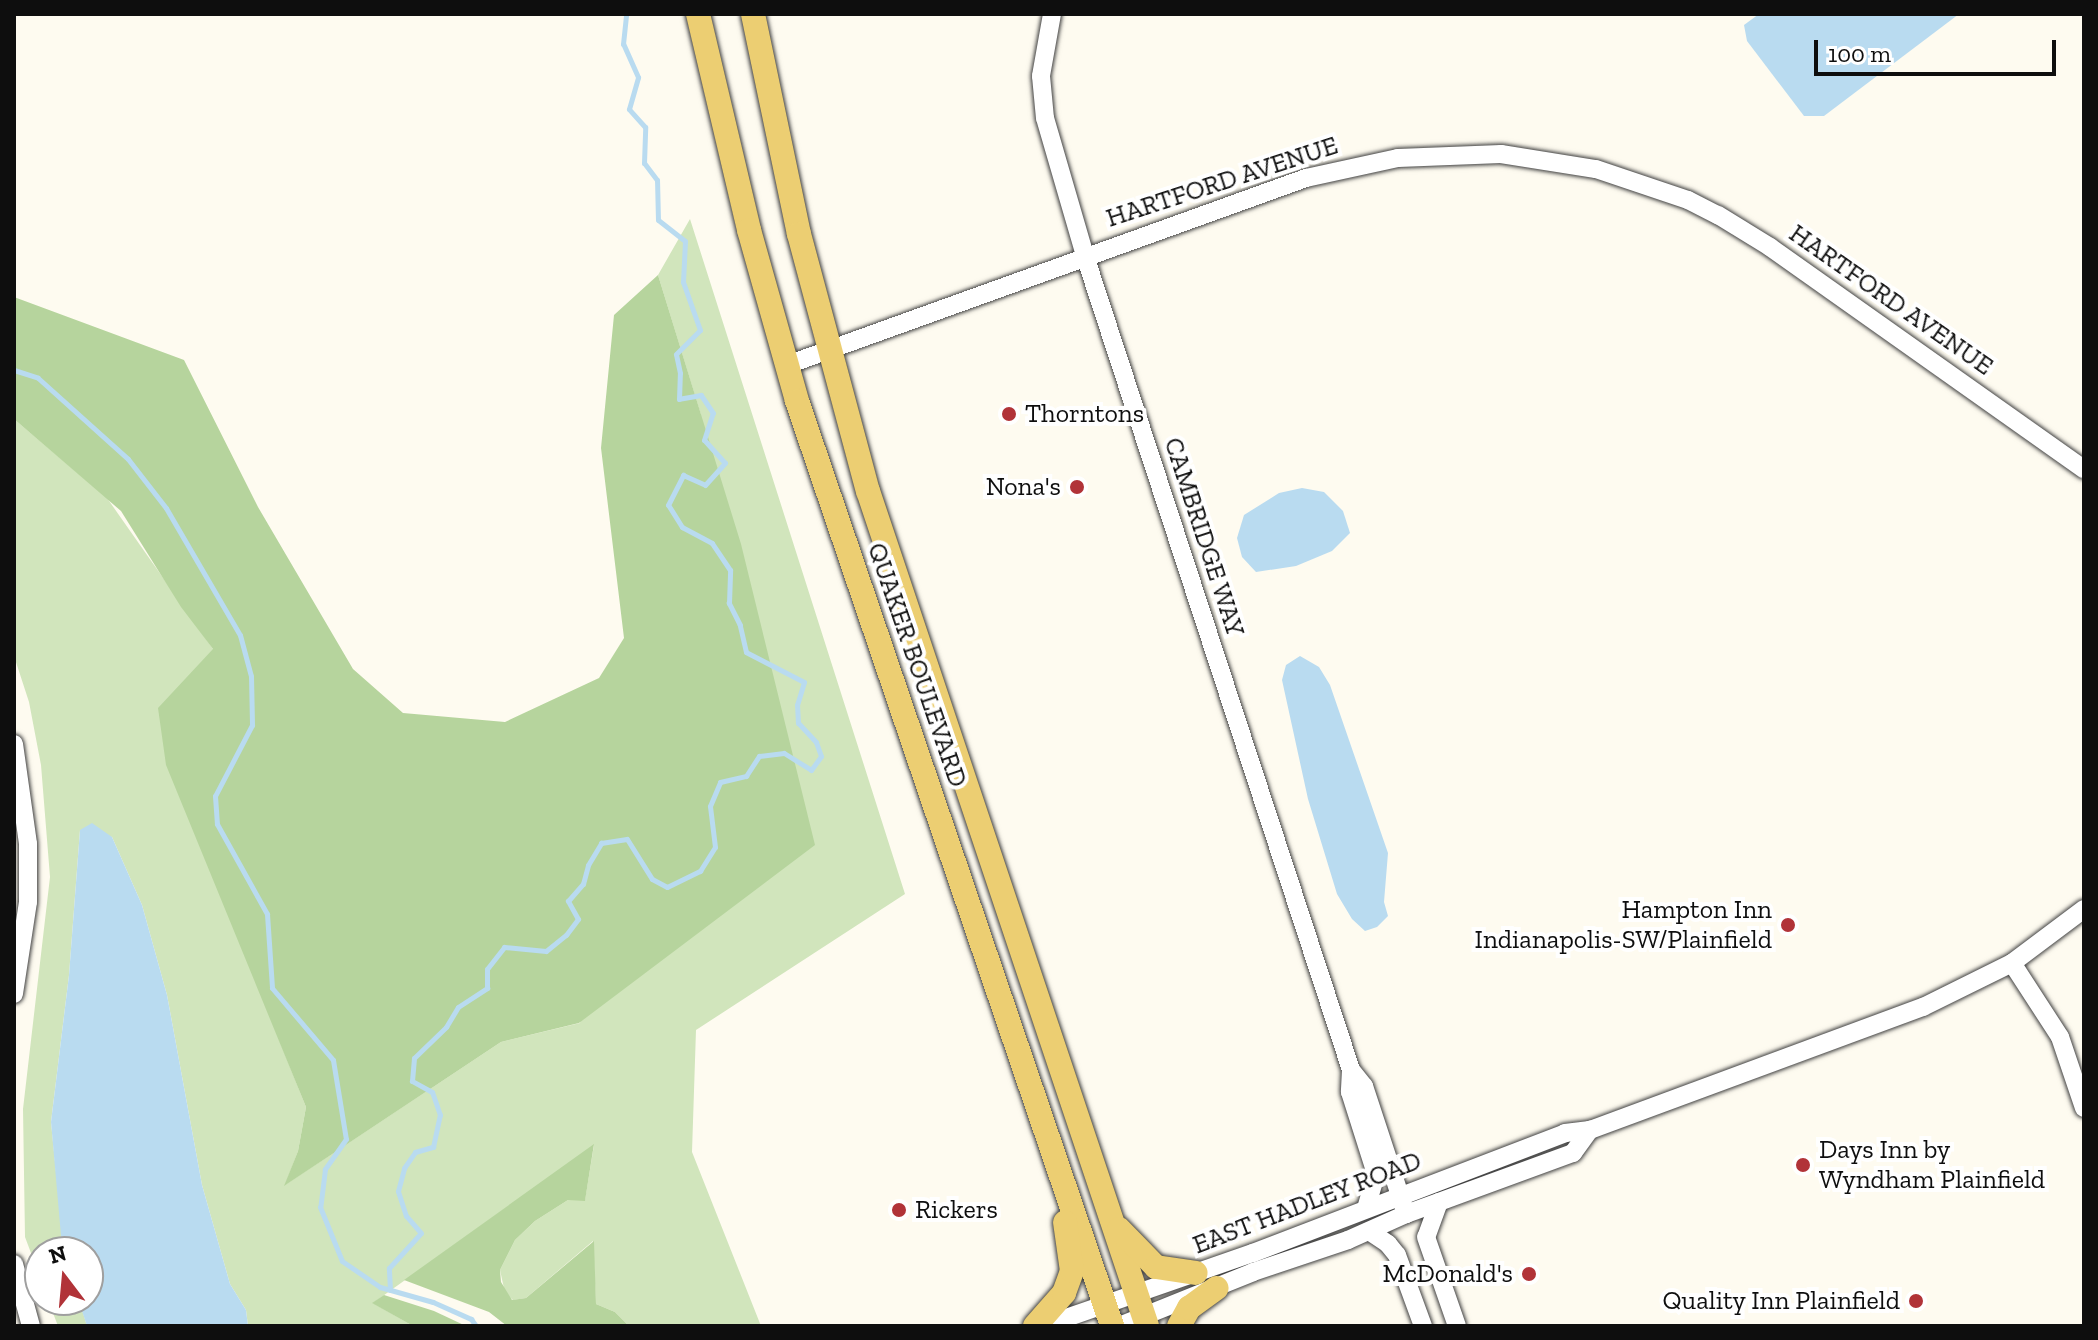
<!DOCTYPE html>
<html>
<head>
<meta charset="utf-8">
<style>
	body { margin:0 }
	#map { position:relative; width:2098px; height:1340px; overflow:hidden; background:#fefbf0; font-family:"Zilla Slab",serif }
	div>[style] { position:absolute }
	.green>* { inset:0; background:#d1e5bc }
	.forest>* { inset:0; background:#b6d49d }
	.water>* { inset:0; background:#b9dbf0 }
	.stream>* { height:5px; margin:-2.5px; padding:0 2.5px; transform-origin:2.5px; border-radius:2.5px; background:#b9dbf0 }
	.roads { filter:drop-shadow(0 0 2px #414141) drop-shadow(0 0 2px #414141) }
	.minor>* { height:18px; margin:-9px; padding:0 9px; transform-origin:9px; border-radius:9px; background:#fff }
	.major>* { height:24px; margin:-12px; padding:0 12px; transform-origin:12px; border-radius:12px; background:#ecce72 }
	.dots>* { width:22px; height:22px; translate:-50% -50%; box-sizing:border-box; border:4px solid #fff; border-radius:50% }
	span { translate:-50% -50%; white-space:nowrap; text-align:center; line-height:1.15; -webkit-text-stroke:8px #fff; paint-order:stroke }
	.street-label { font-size:26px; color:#0e0e0e }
	.poi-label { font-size:26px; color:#0e0e0e }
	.left { translate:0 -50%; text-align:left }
	.right { translate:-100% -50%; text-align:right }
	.frame { position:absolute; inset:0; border:16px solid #0e0e0e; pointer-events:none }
	.north { position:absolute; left:24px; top:1236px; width:80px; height:80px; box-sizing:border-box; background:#fff; border:2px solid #9f9f9f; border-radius:50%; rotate:344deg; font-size:22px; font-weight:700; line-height:32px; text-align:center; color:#0e0e0e }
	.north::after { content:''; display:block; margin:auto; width:28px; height:36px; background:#b13338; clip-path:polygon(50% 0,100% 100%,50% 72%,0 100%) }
	.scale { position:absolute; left:1814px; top:40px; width:242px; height:36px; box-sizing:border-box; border:4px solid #0e0e0e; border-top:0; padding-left:10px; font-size:24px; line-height:28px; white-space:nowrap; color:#0e0e0e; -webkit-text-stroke:6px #fff; paint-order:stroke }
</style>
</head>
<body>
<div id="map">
	<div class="green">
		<i style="clip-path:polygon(690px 219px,905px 894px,696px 1030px,692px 1152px,761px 1326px,629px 1326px,615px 1312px,596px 1304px,593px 1241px,526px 1298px,513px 1300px,505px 1293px,500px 1270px,515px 1240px,535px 1221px,568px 1200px,585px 1200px,594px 1145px,373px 1303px,413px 1326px,248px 1326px,246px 1310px,230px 1284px,202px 1185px,167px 995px,142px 905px,112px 837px,80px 830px,69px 975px,51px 1122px,64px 1252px,40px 1252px,40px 1277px,25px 1237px,23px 1109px,50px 877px,41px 765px,29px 702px,14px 656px,14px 419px,107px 498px,213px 649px,240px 942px,306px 1107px,298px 1151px,285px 1185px,501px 1042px,580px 1023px,701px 415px,658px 275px)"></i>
		<i style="clip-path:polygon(48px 1300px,79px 1300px,87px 1326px,58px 1326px)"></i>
	</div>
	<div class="forest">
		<i style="clip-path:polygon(658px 275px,741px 544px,815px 845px,579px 1023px,501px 1042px,284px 1186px,298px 1151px,306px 1107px,166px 765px,158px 708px,213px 649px,181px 607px,121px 511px,14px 419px,14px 297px,184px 360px,258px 507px,353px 669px,403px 713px,505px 722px,599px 678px,624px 638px,601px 448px,614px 315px)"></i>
		<i style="clip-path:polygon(594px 1144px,585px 1201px,568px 1200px,535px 1221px,515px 1240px,500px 1270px,501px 1282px,512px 1300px,526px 1298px,594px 1241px,596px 1304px,615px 1312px,629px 1326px,507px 1326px,489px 1312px,404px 1280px)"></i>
		<i style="clip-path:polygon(384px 1295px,434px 1311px,466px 1326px,413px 1326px,372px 1303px)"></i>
	</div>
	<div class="water">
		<i style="clip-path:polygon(1759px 14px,1959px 14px,1824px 116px,1804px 116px,1747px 41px,1744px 25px)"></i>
		<i style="clip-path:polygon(1302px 488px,1324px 492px,1343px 511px,1350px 533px,1332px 551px,1296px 566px,1256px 572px,1242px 557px,1237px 538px,1244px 515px,1279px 493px)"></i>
		<i style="clip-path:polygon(1300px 656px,1319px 667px,1330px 685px,1388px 853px,1384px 902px,1388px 916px,1377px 927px,1365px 931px,1352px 919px,1337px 894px,1308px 799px,1282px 680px,1286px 665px)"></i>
		<i style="clip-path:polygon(92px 823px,112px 837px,142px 905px,167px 995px,202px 1185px,230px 1284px,246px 1310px,248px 1326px,87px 1326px,79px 1302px,88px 1300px,88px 1252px,64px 1252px,62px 1247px,51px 1122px,69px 975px,80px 830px)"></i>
	</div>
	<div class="stream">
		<i style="left:14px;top:370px;width:25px;rotate:18deg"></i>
		<i style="left:38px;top:378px;width:121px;rotate:42deg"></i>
		<i style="left:128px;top:459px;width:62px;rotate:52.2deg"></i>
		<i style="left:166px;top:508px;width:147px;rotate:59.8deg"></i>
		<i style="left:240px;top:635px;width:42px;rotate:75deg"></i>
		<i style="left:251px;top:676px;width:49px;rotate:88.8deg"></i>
		<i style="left:252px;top:725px;width:80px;rotate:117.5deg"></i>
		<i style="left:215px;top:796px;width:28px;rotate:86deg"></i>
		<i style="left:217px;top:824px;width:103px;rotate:60.9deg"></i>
		<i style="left:267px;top:914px;width:74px;rotate:86.1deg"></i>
		<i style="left:272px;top:988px;width:94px;rotate:49.7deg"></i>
		<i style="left:333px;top:1060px;width:80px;rotate:80.7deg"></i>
		<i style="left:346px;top:1139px;width:37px;rotate:125deg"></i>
		<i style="left:325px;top:1169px;width:38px;rotate:97deg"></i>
		<i style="left:320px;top:1207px;width:58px;rotate:67.8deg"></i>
		<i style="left:342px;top:1261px;width:46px;rotate:34.4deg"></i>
		<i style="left:380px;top:1287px;width:55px;rotate:15.8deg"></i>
		<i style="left:433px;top:1302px;width:42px;rotate:24.1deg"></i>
		<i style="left:471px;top:1319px;width:9px;rotate:54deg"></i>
		<i style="left:390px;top:1290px;width:22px;rotate:-93deg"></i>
		<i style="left:389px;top:1268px;width:47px;rotate:-47.6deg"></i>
		<i style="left:421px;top:1233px;width:23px;rotate:-131deg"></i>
		<i style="left:406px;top:1216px;width:26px;rotate:-108deg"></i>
		<i style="left:398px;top:1191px;width:24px;rotate:-75deg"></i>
		<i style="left:404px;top:1168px;width:19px;rotate:-55deg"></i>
		<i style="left:415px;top:1152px;width:19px;rotate:-16deg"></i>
		<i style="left:433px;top:1147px;width:33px;rotate:-78deg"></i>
		<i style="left:440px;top:1115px;width:24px;rotate:-109deg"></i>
		<i style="left:432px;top:1092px;width:23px;rotate:-151deg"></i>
		<i style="left:412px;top:1081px;width:23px;rotate:-85deg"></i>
		<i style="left:414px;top:1058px;width:45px;rotate:-44.1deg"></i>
		<i style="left:446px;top:1027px;width:23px;rotate:-59deg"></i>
		<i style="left:458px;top:1007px;width:35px;rotate:-33deg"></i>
		<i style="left:487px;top:988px;width:19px;rotate:-90deg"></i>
		<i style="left:487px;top:969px;width:28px;rotate:-52deg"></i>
		<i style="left:504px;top:947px;width:42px;rotate:5.4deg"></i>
		<i style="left:546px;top:951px;width:26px;rotate:-39deg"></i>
		<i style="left:566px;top:935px;width:20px;rotate:-53deg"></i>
		<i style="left:578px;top:919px;width:21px;rotate:-119deg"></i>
		<i style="left:568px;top:901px;width:23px;rotate:-49deg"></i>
		<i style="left:583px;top:884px;width:20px;rotate:-75deg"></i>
		<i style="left:588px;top:865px;width:26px;rotate:-59deg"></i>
		<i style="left:601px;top:843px;width:26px;rotate:-9deg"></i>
		<i style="left:627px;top:839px;width:47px;rotate:58deg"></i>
		<i style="left:652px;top:879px;width:17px;rotate:28deg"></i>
		<i style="left:667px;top:887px;width:37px;rotate:-26deg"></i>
		<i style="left:700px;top:871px;width:28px;rotate:-58deg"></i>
		<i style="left:715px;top:847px;width:41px;rotate:-97deg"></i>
		<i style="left:710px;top:806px;width:26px;rotate:-67deg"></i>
		<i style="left:720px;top:782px;width:27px;rotate:-13deg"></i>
		<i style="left:746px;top:776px;width:24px;rotate:-57deg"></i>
		<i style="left:759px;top:756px;width:25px;rotate:-7deg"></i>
		<i style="left:784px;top:753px;width:32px;rotate:32deg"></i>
		<i style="left:811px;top:770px;width:17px;rotate:-54deg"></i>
		<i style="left:821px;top:756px;width:15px;rotate:-110deg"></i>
		<i style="left:816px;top:742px;width:26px;rotate:-133deg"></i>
		<i style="left:798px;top:723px;width:18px;rotate:-93deg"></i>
		<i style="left:797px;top:705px;width:24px;rotate:-73deg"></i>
		<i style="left:804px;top:682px;width:65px;rotate:-152.7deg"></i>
		<i style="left:746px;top:652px;width:28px;rotate:-103deg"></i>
		<i style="left:740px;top:625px;width:25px;rotate:-117deg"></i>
		<i style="left:729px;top:603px;width:33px;rotate:-88deg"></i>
		<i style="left:730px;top:570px;width:32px;rotate:-124deg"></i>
		<i style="left:712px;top:543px;width:34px;rotate:-152deg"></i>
		<i style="left:682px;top:527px;width:26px;rotate:-122deg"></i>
		<i style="left:668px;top:505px;width:34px;rotate:-63deg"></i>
		<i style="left:683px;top:475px;width:24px;rotate:24deg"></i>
		<i style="left:705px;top:485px;width:30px;rotate:-48deg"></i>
		<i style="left:725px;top:463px;width:31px;rotate:-132deg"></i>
		<i style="left:704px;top:440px;width:28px;rotate:-72deg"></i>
		<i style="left:713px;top:413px;width:22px;rotate:-124deg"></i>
		<i style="left:701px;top:395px;width:22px;rotate:170deg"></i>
		<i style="left:679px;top:399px;width:26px;rotate:-88deg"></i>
		<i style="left:680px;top:373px;width:19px;rotate:-102deg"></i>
		<i style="left:676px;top:354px;width:34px;rotate:-45deg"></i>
		<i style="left:700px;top:330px;width:51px;rotate:-109.5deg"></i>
		<i style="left:683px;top:282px;width:41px;rotate:-87.2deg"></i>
		<i style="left:685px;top:241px;width:34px;rotate:-142deg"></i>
		<i style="left:658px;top:220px;width:40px;rotate:-91.4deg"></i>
		<i style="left:657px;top:180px;width:21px;rotate:-127deg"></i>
		<i style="left:644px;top:163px;width:36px;rotate:-88deg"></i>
		<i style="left:645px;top:127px;width:24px;rotate:-132deg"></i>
		<i style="left:629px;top:109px;width:33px;rotate:-74deg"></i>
		<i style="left:638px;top:77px;width:36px;rotate:-114deg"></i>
		<i style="left:623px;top:44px;width:30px;rotate:-84deg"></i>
	</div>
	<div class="roads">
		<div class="minor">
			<i style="left:1052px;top:14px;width:63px;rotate:100.1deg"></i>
			<i style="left:1041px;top:76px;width:42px;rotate:84.6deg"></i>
			<i style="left:1045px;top:118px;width:144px;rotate:73.8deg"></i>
			<i style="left:1085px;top:256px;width:856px;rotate:71.9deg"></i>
			<i style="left:1351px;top:1070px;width:21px;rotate:51deg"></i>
			<i style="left:1364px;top:1086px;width:135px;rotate:71.8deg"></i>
			<i style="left:787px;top:365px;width:552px;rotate:-19.81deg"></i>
			<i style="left:1306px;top:178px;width:94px;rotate:-12.3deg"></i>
			<i style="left:1398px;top:158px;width:103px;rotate:-2.2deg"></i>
			<i style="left:1501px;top:154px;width:96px;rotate:9deg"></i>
			<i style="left:1596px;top:169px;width:97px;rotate:18.6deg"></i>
			<i style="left:1688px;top:200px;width:34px;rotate:27deg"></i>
			<i style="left:1718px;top:215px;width:61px;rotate:31.6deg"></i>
			<i style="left:1770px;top:247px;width:385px;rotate:35.3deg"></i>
			<i style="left:14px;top:744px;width:101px;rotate:82deg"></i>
			<i style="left:28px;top:844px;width:58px;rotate:90deg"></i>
			<i style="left:28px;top:902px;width:93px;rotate:98.7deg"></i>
			<i style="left:2012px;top:963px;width:88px;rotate:57deg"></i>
			<i style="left:2060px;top:1037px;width:75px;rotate:71.3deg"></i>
			<i style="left:1351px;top:1070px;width:22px;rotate:93deg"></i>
			<i style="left:1350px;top:1092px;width:86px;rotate:72.4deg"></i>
			<i style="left:1376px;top:1174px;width:36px;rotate:106deg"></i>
			<i style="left:1439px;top:1202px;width:37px;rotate:110deg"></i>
			<i style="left:1426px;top:1237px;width:94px;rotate:70.8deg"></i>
			<i style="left:1369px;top:1231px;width:23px;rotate:34deg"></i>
			<i style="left:1388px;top:1244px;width:14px;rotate:51deg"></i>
			<i style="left:1397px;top:1255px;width:76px;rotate:69.9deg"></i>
			<i style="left:14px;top:1264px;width:64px;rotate:74.7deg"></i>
			<i style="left:1043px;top:1326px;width:222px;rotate:-19.2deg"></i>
			<i style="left:1253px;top:1253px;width:334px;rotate:-21deg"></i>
			<i style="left:1565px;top:1133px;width:25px;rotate:-7deg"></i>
			<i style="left:1590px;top:1130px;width:355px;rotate:-20.3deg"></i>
			<i style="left:1923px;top:1007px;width:99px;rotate:-26.3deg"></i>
			<i style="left:2012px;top:963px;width:90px;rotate:-36.9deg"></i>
			<i style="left:1119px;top:1326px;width:144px;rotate:-21.9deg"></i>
			<i style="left:1253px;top:1272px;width:100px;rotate:-18.6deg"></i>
			<i style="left:1348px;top:1240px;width:64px;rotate:-24.1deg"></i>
			<i style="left:1406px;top:1214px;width:178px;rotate:-20.1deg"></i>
			<i style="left:1573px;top:1153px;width:29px;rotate:-54deg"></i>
		</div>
		<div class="major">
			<i style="left:698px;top:14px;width:222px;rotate:76.7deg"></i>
			<i style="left:749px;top:230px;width:178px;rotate:74.3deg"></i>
			<i style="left:797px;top:401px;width:977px;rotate:71.19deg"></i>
			<i style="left:753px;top:14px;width:225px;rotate:78.2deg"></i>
			<i style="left:799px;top:234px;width:266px;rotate:75deg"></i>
			<i style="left:868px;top:491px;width:880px;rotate:71.52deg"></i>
			<i style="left:1119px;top:1229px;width:53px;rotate:45.8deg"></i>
			<i style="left:1156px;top:1267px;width:40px;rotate:8.5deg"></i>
			<i style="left:1035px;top:1326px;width:44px;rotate:-48.7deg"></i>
			<i style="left:1064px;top:1293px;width:23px;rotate:-70deg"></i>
			<i style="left:1072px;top:1271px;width:49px;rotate:-98.1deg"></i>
			<i style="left:1179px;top:1326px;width:21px;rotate:-61deg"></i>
			<i style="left:1189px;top:1308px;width:34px;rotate:-36deg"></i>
		</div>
	</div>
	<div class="dots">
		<i style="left:1009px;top:414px;background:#b13338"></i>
		<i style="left:1077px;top:487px;background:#b13338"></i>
		<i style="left:1788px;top:925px;background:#b13338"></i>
		<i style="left:1803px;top:1165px;background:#b13338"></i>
		<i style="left:899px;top:1210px;background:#b13338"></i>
		<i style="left:1529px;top:1274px;background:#b13338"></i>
		<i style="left:1916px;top:1301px;background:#b13338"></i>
	</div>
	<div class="street-label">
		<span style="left:1222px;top:182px;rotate:-18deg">HARTFORD AVENUE</span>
		<span style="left:1891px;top:300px;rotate:35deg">HARTFORD AVENUE</span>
		<span style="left:1204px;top:537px;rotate:72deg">CAMBRIDGE WAY</span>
		<span style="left:917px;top:665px;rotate:71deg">QUAKER BOULEVARD</span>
		<span style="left:1307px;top:1203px;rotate:-21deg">EAST HADLEY ROAD</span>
	</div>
	<div class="poi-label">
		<span class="left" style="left:1025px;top:414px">Thorntons</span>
		<span class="right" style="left:1061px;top:487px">Nona's</span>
		<span class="right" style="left:1772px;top:925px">Hampton Inn<br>Indianapolis-SW/Plainfield</span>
		<span class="left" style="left:1819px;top:1165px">Days Inn by<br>Wyndham Plainfield</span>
		<span class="left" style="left:915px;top:1210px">Rickers</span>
		<span class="right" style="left:1513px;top:1274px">McDonald's</span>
		<span class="right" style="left:1900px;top:1301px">Quality Inn Plainfield</span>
	</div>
	<div class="frame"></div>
	<div class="north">N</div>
	<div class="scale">100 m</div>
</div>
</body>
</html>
